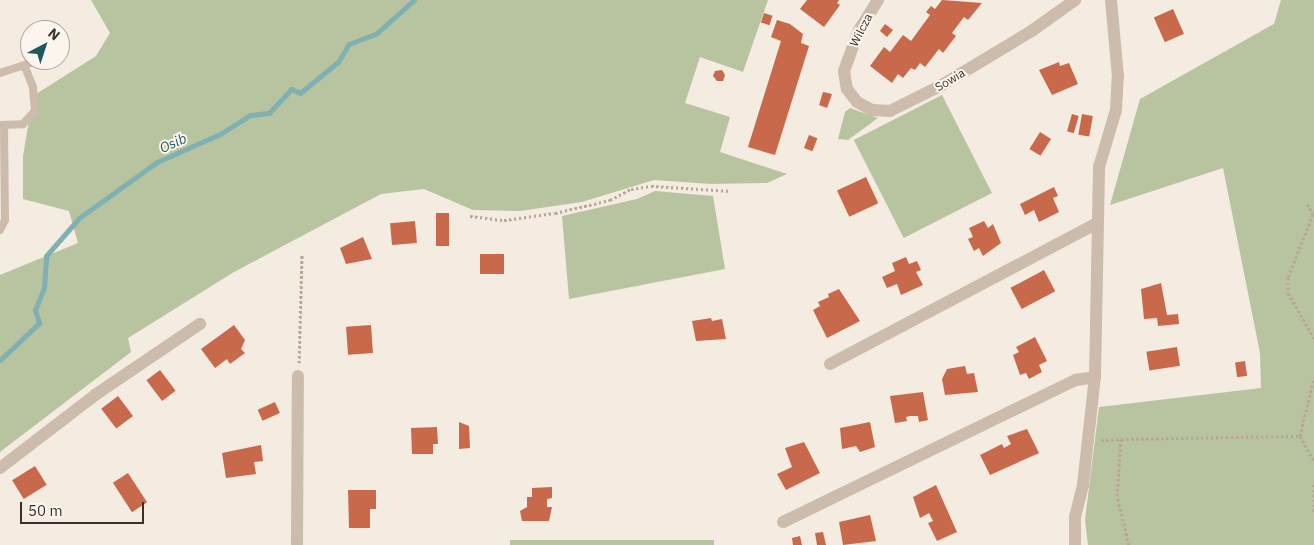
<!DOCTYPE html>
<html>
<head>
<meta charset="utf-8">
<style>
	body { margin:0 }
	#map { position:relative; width:1314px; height:545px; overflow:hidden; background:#f4ebe1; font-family:"IBM Plex Sans",sans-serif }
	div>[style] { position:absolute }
	.green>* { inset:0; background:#b8c4a0; transform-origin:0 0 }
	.stream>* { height:5px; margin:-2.5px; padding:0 2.5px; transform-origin:2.5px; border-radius:2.5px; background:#7fb0b2 }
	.building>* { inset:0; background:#c8694b; transform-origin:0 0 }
	.path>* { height:3px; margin-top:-1.5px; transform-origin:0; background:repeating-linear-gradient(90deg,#b9a596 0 2.5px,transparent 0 5px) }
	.lane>* { height:8px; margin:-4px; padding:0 4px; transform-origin:4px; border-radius:4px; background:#cdbbac }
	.street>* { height:12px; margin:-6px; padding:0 6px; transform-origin:6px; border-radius:6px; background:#cdbbac }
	span { translate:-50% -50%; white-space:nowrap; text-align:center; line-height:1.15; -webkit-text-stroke:4px #fbf5ee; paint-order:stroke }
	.street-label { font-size:12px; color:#3b302b }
	.water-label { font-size:14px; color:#1f5a5e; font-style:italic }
	.north { position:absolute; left:20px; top:20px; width:50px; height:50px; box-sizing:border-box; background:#fbf5ee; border:1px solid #aea6a0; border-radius:50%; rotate:40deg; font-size:14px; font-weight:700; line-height:20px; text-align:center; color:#3b302b }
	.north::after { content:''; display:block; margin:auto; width:18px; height:22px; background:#1f5a5e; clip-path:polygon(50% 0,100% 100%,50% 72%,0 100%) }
	.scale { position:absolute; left:20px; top:502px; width:124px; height:22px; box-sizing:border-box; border:2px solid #3b302b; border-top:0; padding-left:6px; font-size:15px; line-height:18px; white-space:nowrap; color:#3b302b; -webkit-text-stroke:4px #fbf5ee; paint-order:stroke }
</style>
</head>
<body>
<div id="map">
	<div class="green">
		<i style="clip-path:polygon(91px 0,768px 0,743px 72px,700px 57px,685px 103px,730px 117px,720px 152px,787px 174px,767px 183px,711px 184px,654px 180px,582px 202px,520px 211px,473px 210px,424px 189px,381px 194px,234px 272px,128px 338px,131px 352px,0 452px,0 275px,78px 243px,69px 211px,23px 199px,23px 156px,33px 96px,96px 56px,110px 33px)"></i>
		<i style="clip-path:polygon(1281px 0,1314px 0,1314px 545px,1088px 545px,1085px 520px,1099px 407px,1261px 388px,1260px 353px,1223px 168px,1110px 205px,1140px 99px,1274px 24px)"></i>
		<i style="left:942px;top:95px;width:110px;height:99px;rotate:63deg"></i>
		<i style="clip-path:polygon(850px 108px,878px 118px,848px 140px,838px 139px,845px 112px)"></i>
		<i style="clip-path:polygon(655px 191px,713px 196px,725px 269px,569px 299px,562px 216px,637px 199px)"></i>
		<i style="left:510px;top:540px;width:204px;height:5px"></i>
	</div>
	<div class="stream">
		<i style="left:0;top:360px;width:54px;rotate:-43.5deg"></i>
		<i style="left:39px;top:323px;width:14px;rotate:-107deg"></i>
		<i style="left:35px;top:310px;width:24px;rotate:-68deg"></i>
		<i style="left:44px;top:288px;width:32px;rotate:-86deg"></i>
		<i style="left:46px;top:256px;width:50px;rotate:-49deg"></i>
		<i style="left:79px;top:218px;width:96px;rotate:-35.7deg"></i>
		<i style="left:157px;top:162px;width:69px;rotate:-24deg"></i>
		<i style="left:220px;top:134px;width:36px;rotate:-32deg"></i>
		<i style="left:250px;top:115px;width:19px;rotate:-6deg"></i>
		<i style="left:269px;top:113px;width:33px;rotate:-47deg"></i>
		<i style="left:291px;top:89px;width:10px;rotate:24deg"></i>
		<i style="left:300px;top:93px;width:49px;rotate:-39.2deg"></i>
		<i style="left:338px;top:62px;width:21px;rotate:-59deg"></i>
		<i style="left:349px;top:44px;width:30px;rotate:-21deg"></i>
		<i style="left:377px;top:33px;width:50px;rotate:-41.7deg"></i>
	</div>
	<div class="building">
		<i style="clip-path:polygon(807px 0,839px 0,837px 3px,840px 5px,824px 27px,800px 9px)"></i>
		<i style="clip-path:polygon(942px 0,982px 3px,968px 20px,964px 17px,952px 33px,956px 36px,943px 53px,939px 49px,925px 67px,920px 63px,915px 70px,911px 68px,903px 78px,898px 74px,892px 83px,870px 66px,884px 47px,890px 52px,903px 35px,911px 41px,930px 15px,926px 12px,931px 6px,935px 9px)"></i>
		<i style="left:1173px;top:9px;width:27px;height:21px;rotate:66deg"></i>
		<i style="left:764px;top:13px;width:9px;height:10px;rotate:18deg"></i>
		<i style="clip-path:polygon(777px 20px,790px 24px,803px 34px,801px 43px,809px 46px,775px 155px,748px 147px,781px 41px,771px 37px)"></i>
		<i style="clip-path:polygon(885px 24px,893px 30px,887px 37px,880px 31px)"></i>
		<i style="clip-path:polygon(1059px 62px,1060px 66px,1069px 63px,1078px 84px,1052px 95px,1039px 70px)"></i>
		<i style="clip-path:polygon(722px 70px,725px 75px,723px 81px,717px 81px,713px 76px,715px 71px)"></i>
		<i style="clip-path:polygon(823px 92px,832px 94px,827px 108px,819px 105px)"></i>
		<i style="left:1072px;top:114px;width:7px;height:18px;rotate:16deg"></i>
		<i style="left:1082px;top:114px;width:11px;height:21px;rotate:10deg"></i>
		<i style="left:1040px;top:132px;width:13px;height:20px;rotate:32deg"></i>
		<i style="left:809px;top:135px;width:9px;height:14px;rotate:21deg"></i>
		<i style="left:866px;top:177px;width:29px;height:32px;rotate:65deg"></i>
		<i style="clip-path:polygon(1054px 187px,1058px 196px,1053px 198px,1059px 212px,1039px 222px,1034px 210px,1025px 215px,1020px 204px)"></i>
		<i style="left:436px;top:213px;width:13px;height:33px"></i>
		<i style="left:415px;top:221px;width:22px;height:25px;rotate:85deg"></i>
		<i style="clip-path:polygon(984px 221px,988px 228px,993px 224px,1001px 243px,983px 256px,979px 248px,974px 251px,968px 239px,973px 237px,969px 228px)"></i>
		<i style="clip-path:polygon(363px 237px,372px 259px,346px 264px,340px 248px)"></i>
		<i style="left:480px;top:254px;width:24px;height:20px"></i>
		<i style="clip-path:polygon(906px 257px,909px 264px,917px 261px,921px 270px,916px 272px,923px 285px,901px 295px,897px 284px,887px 288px,882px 277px,895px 271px,892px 263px)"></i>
		<i style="left:1044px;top:270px;width:24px;height:38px;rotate:62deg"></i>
		<i style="clip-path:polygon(1161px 283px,1167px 315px,1178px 314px,1179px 324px,1158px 326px,1157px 318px,1144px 319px,1141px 289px)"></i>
		<i style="clip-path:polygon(839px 289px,860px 321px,827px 338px,813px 310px,820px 306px,818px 302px,829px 297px,828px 294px)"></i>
		<i style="clip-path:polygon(711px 318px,712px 321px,722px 319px,726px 339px,696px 341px,692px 321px)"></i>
		<i style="clip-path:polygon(234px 325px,245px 340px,241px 349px,245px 353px,230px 364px,227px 359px,215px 368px,201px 349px)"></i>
		<i style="left:371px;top:325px;width:28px;height:25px;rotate:86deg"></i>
		<i style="clip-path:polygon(1035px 337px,1047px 361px,1039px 365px,1042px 372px,1029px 379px,1026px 373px,1020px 375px,1013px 355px,1019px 352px,1016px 347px)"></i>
		<i style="left:1177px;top:347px;width:19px;height:31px;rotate:81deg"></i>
		<i style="left:1245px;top:361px;width:15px;height:10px;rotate:82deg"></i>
		<i style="clip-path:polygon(965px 366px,967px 374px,974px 373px,978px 392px,945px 395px,942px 379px,947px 369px)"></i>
		<i style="left:160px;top:370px;width:26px;height:17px;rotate:53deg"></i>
		<i style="clip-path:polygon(923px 392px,928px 420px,919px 422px,918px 416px,910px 416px,906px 417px,907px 421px,895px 423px,890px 396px)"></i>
		<i style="left:118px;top:396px;width:25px;height:21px;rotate:53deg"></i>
		<i style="left:275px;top:402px;width:12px;height:19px;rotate:66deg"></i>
		<i style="clip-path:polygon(459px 422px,469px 426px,470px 448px,459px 449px)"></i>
		<i style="clip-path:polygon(870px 422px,875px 447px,860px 452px,856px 446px,842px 449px,840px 428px)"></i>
		<i style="clip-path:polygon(437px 427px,438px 444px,433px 444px,433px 454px,412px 454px,411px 428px)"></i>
		<i style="clip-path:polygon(1027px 429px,1039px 453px,990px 475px,980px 455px,1002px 444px,1004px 448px,1011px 444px,1007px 436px)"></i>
		<i style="clip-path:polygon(804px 442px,820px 473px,786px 490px,777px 474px,792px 467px,785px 448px)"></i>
		<i style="clip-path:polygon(261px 445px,263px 461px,254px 462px,256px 474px,226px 478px,222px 453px)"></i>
		<i style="left:35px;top:466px;width:22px;height:27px;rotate:58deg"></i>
		<i style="left:128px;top:473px;width:35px;height:18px;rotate:57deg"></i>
		<i style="clip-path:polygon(936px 485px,957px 532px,937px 541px,928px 523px,933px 521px,929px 513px,920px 518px,913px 497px)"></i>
		<i style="clip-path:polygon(552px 487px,552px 498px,547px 499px,547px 507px,552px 507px,549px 521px,522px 521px,520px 511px,527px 507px,527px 497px,532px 497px,532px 488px)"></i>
		<i style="clip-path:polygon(348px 490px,376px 490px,376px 509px,370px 509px,370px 528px,349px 528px)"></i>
		<i style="clip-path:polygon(870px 515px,876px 541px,843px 545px,839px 522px)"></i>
		<i style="clip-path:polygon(823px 532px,826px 545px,817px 545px,815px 533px)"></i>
		<i style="clip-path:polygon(800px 536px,802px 545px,793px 545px,792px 538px)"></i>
	</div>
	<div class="path">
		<i style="left:1307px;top:204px;width:12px;rotate:59deg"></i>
		<i style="left:1313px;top:214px;width:68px;rotate:111.6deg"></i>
		<i style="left:1288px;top:277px;width:16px;rotate:90deg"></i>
		<i style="left:1288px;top:293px;width:52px;rotate:60deg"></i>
		<i style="left:470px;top:216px;width:34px;rotate:7deg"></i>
		<i style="left:504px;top:220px;width:51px;rotate:-7.8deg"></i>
		<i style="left:555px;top:213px;width:57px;rotate:-13.3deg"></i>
		<i style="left:610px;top:200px;width:24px;rotate:-28deg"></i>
		<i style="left:631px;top:189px;width:20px;rotate:-9deg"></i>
		<i style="left:651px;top:186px;width:80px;rotate:3.6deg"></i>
		<i style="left:299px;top:363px;width:109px;rotate:-88.4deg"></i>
		<i style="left:1300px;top:436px;width:60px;rotate:-76.4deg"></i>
		<i style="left:1101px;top:440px;width:20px;rotate:-3deg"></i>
		<i style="left:1314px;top:484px;width:28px;rotate:90deg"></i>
		<i style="left:1129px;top:545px;width:50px;rotate:-103.8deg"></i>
		<i style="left:1117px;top:496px;width:57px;rotate:-86deg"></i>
		<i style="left:1121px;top:439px;width:179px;rotate:-1deg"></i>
		<i style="left:1300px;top:436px;width:29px;rotate:61deg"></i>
	</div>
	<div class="lane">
		<i style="left:60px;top:48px;width:1px;rotate:-45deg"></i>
		<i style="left:0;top:73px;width:42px;rotate:-18deg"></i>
		<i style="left:0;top:125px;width:23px;rotate:-2deg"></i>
		<i style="left:23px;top:124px;width:18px;rotate:-47deg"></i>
		<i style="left:35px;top:111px;width:24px;rotate:-95deg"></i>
		<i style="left:33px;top:87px;width:22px;rotate:-112deg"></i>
		<i style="left:0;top:230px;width:11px;rotate:-63deg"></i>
		<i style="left:5px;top:220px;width:95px;rotate:-90.6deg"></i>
	</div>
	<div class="street">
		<i style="left:878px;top:0;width:36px;rotate:122deg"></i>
		<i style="left:859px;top:30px;width:44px;rotate:110.1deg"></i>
		<i style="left:844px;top:71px;width:18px;rotate:81deg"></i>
		<i style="left:847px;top:89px;width:16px;rotate:52deg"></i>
		<i style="left:857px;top:102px;width:17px;rotate:28deg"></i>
		<i style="left:872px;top:110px;width:18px;rotate:3deg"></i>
		<i style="left:890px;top:111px;width:58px;rotate:-26.6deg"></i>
		<i style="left:942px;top:85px;width:106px;rotate:-31.1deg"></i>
		<i style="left:1033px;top:30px;width:52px;rotate:-35.5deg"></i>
		<i style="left:830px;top:364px;width:301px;rotate:-27.8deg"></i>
		<i style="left:0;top:468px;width:120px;rotate:-37.5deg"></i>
		<i style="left:95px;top:395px;width:127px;rotate:-34.1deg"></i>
		<i style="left:783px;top:522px;width:326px;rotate:-25.9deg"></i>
		<i style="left:1076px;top:380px;width:19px;rotate:-9deg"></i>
		<i style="left:297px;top:545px;width:169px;rotate:-89.7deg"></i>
		<i style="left:1075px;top:545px;width:28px;rotate:-90deg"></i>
		<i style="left:1075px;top:517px;width:33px;rotate:-76deg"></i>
		<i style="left:1083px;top:485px;width:109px;rotate:-83.7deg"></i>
		<i style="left:1095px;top:377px;width:210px;rotate:-88.9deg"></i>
		<i style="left:1099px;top:167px;width:59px;rotate:-73.4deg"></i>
		<i style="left:1116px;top:110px;width:33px;rotate:-87deg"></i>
		<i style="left:1118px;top:77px;width:77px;rotate:-95.2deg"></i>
	</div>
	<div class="street-label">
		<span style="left:861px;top:30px;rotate:-63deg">Wilcza</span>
		<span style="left:950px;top:80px;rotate:-31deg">Sowia</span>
	</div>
	<div class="water-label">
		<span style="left:173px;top:143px;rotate:-25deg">Osib</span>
	</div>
	<div class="north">N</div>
	<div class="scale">50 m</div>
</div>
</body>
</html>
